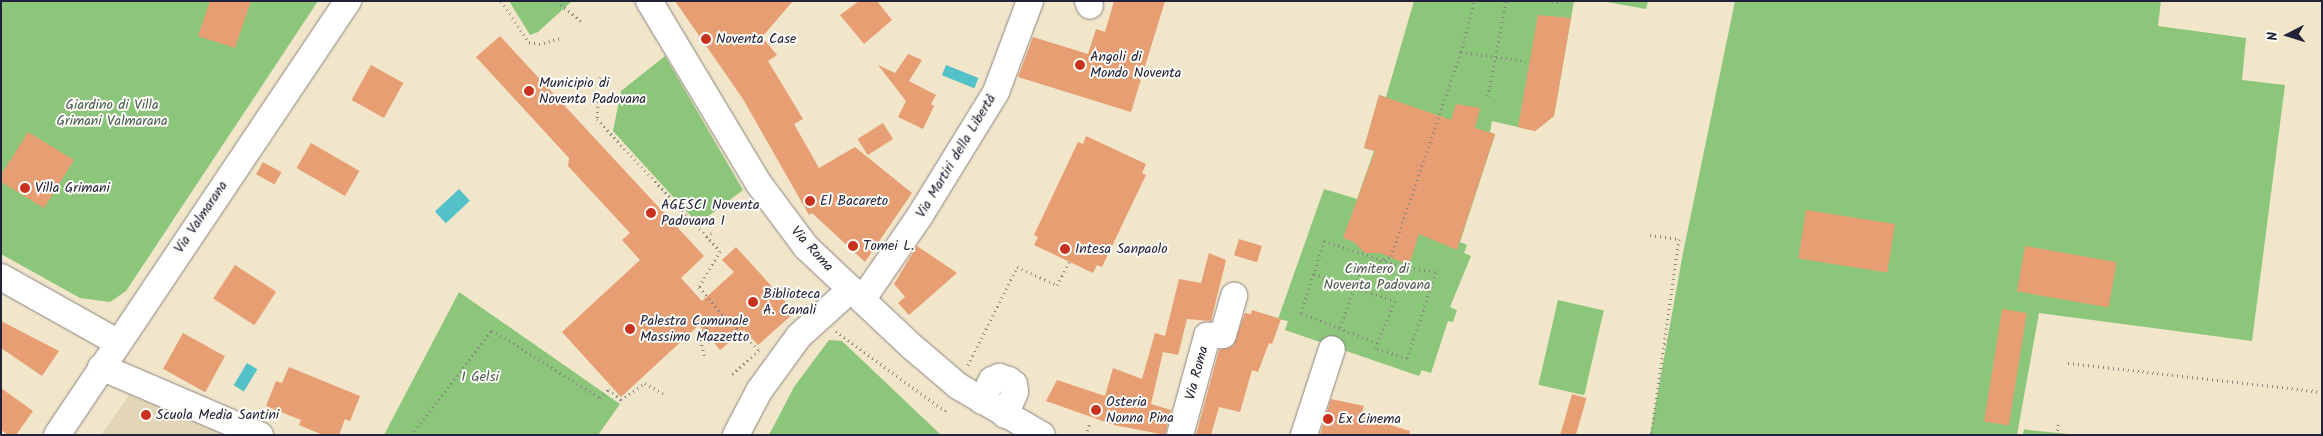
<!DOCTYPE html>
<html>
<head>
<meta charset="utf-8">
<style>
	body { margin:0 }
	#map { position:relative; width:2323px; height:436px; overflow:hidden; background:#f1e5ca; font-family:Kalam,sans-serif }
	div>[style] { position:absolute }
	.built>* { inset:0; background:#e2d6b7 }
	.green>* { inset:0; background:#8bc67a; transform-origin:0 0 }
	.water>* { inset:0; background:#53c1c8; transform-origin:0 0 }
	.building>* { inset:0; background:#e79e73; transform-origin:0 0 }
	.path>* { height:3px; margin-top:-1.5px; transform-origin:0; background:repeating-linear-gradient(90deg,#8a8482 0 1px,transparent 0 5px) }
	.roads { filter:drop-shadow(0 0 1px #8a8482) drop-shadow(0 0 1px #8a8482) }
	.minor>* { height:26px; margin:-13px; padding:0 13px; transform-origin:13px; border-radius:13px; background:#fff }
	.dots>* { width:14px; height:14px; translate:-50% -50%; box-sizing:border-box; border:2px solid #fdfcf7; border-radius:50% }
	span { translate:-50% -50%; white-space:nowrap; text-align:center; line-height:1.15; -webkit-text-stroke:4px #fdfcf7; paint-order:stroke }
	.poi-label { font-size:14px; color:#22223b }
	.left { translate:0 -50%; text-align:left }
	.park-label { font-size:14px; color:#475b51 }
	.street-label { font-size:14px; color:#22223b }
	.frame { position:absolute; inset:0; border:2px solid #22223b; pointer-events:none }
	.north { position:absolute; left:2263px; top:10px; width:50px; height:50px; -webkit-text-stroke:4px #fdfcf7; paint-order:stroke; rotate:265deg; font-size:14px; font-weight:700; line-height:20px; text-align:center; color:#22223b }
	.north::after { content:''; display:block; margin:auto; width:18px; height:22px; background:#22223b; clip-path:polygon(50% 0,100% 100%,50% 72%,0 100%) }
</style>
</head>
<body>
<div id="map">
	<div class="built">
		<i style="clip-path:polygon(129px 395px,225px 435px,101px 435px)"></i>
	</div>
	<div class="green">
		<i style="clip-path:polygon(1px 1px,318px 1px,126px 291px,110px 302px,80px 298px,1px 254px)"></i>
		<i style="clip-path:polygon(509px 1px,572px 1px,538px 32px,530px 35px)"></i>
		<i style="clip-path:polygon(1414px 1px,1574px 1px,1554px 116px,1535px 131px,1492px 121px,1490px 132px,1495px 135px,1460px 242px,1467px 245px,1464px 253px,1471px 256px,1450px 307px,1457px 310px,1453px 322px,1448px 321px,1431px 373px,1422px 370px,1419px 376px,1285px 330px,1288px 321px,1278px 319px,1324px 189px,1357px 199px,1374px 151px,1364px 148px,1379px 95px,1386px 97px)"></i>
		<i style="clip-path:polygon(1601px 1px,1648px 1px,1646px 9px)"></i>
		<i style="clip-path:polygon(1735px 1px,2161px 1px,2158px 26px,2246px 38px,2242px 80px,2285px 85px,2252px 341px,2039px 313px,2017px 435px,1650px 435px,1683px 253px)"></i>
		<i style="clip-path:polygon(665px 56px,743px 190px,698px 224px,613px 131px,621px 91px)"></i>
		<i style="clip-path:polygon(459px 292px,620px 404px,598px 435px,384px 435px)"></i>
		<i style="left:1558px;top:300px;width:47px;height:87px;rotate:13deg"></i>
		<i style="clip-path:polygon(829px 340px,842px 341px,941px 435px,769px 435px,794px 387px)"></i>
		<i style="clip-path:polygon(2024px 429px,2028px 430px,2080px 435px,2023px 435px)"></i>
	</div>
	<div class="water">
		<i style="left:946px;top:65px;width:35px;height:11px;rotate:22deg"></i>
		<i style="left:459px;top:189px;width:16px;height:33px;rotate:47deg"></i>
		<i style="left:247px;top:363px;width:12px;height:26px;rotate:31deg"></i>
	</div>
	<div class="building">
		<i style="clip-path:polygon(210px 1px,251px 1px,235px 48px,198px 36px)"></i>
		<i style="clip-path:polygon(675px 1px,793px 1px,762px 37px,777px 55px,768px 61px,803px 119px,794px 124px,819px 168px,855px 147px,912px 193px,865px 262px,812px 213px,809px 215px,743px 99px)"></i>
		<i style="clip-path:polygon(859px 1px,877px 1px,892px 20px,864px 44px,840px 15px)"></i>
		<i style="clip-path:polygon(1114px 1px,1165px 1px,1131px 112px,1018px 77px,1033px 37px,1088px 54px,1096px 29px,1105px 32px)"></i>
		<i style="clip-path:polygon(1538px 15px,1571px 18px,1554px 116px,1535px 131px,1518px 127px)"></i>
		<i style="clip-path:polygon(500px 36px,704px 256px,681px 278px,702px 301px,734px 272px,722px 260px,736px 247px,795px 312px,758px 345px,744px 330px,720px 350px,699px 325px,621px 397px,562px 332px,640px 260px,622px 240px,630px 233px,568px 166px,569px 158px,476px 57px)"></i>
		<i style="clip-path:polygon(908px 54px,922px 60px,909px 81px,936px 95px,931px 104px,934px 106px,923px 129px,898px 117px,906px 101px,878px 65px,895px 73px)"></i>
		<i style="left:371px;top:65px;width:37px;height:40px;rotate:29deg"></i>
		<i style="clip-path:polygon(1379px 95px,1451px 120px,1456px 104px,1480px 108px,1475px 128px,1495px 134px,1457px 250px,1419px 234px,1409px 265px,1380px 253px,1365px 253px,1354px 242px,1343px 238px,1375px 151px,1364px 148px)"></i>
		<i style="left:883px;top:123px;width:19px;height:30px;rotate:58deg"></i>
		<i style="clip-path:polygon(28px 132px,74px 160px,44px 208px,1px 182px,1px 175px)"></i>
		<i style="clip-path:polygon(1086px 136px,1146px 164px,1142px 173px,1146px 175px,1102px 267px,1097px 265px,1093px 273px,1034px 245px,1038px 237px,1034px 235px,1078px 142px,1083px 144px)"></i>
		<i style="left:311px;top:143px;width:56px;height:29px;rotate:30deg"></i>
		<i style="left:263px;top:162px;width:21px;height:14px;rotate:29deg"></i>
		<i style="left:1806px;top:210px;width:90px;height:49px;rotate:9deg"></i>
		<i style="left:1239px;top:239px;width:24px;height:17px;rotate:17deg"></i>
		<i style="clip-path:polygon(917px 246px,957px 273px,909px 315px,898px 303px,905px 297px,894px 284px)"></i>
		<i style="left:2025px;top:246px;width:93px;height:46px;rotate:10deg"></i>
		<i style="clip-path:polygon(1209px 253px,1226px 260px,1211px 321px,1187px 319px,1178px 355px,1163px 352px,1151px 404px,1171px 410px,1165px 435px,1114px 425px,1046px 401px,1057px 380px,1105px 396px,1113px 368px,1142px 379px,1155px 333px,1165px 336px,1179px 279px,1201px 283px)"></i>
		<i style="left:235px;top:265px;width:49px;height:40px;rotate:33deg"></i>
		<i style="left:2002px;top:309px;width:25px;height:114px;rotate:9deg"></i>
		<i style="clip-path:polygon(1252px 310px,1281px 319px,1272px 344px,1269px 343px,1258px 372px,1252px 370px,1240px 412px,1219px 407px,1211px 435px,1196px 435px,1219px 350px,1233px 346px,1245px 313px,1251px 314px)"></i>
		<i style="clip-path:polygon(1px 321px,59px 351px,42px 376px,1px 348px)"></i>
		<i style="left:183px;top:333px;width:48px;height:41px;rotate:29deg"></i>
		<i style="clip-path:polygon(289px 367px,360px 396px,350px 421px,345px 419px,339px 435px,323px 435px,299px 425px,301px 420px,266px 406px,276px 381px,282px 383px)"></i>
		<i style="clip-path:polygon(1px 388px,33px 411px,16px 435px,8px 435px,1px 430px)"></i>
		<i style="left:1572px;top:394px;width:15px;height:42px;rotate:16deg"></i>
		<i style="clip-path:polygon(1331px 399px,1364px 406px,1361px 416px,1410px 431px,1409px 435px,1320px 435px)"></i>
	</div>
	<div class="path">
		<i style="left:501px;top:1px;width:50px;rotate:55.7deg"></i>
		<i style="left:529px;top:42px;width:10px;rotate:11deg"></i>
		<i style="left:539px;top:44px;width:23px;rotate:-15deg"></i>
		<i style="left:557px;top:1px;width:31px;rotate:40deg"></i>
		<i style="left:1552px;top:1px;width:9px;rotate:13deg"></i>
		<i style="left:1461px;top:52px;width:65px;rotate:8deg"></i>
		<i style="left:600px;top:77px;width:42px;rotate:94.1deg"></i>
		<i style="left:597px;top:119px;width:180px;rotate:47deg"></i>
		<i style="left:720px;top:251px;width:42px;rotate:120.3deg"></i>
		<i style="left:699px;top:287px;width:35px;rotate:50deg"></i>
		<i style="left:722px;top:314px;width:31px;rotate:138deg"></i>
		<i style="left:699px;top:335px;width:23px;rotate:75deg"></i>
		<i style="left:1488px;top:96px;width:97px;rotate:-79.3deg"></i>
		<i style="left:1650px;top:235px;width:29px;rotate:8deg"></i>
		<i style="left:1679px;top:239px;width:198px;rotate:98.1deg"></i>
		<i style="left:707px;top:237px;width:8px;rotate:-40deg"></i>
		<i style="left:1324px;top:241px;width:84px;rotate:18deg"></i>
		<i style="left:1404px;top:267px;width:32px;rotate:9deg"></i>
		<i style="left:1436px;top:272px;width:91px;rotate:108.6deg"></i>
		<i style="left:1407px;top:358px;width:34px;rotate:-163deg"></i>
		<i style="left:1375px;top:348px;width:5px;rotate:-68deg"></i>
		<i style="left:1377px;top:343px;width:82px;rotate:-158.5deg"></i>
		<i style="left:1301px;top:313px;width:76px;rotate:-72.3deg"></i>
		<i style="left:1314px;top:274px;width:85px;rotate:18.4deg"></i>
		<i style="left:1395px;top:301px;width:46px;rotate:113.2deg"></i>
		<i style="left:722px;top:314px;width:52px;rotate:44.2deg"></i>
		<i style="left:759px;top:350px;width:36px;rotate:138deg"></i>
		<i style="left:1340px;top:327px;width:61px;rotate:-69.8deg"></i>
		<i style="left:1361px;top:270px;width:33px;rotate:-25deg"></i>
		<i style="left:1391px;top:256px;width:216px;rotate:-71.1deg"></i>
		<i style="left:1461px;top:52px;width:53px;rotate:-75.7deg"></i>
		<i style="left:836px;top:331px;width:135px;rotate:36.3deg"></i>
		<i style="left:945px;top:411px;width:5px;rotate:-53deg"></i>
		<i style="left:2068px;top:363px;width:256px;rotate:6.5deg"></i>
		<i style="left:968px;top:365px;width:110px;rotate:-63.4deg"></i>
		<i style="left:1017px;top:267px;width:44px;rotate:24.2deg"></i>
		<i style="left:1057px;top:285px;width:26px;rotate:-62deg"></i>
		<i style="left:411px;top:435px;width:133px;rotate:-52.4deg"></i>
		<i style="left:492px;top:330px;width:128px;rotate:32.2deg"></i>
		<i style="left:600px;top:398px;width:13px;rotate:-45deg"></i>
		<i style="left:609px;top:389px;width:16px;rotate:43deg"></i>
		<i style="left:621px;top:400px;width:29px;rotate:-35deg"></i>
		<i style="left:645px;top:383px;width:24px;rotate:30deg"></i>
		<i style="left:1085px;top:435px;width:13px;rotate:-67deg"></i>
		<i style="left:2057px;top:435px;width:11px;rotate:-85deg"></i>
	</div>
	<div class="roads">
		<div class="minor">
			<i style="left:649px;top:1px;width:214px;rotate:59deg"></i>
			<i style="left:759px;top:184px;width:79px;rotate:53.3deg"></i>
			<i style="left:806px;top:247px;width:143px;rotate:43.3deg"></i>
			<i style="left:910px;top:345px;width:63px;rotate:40.5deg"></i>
			<i style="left:958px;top:386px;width:97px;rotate:30.3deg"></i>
			<i style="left:1088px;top:1px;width:5px;rotate:68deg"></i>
			<i style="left:1px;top:277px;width:133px;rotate:29.3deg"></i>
			<i style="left:862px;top:300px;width:104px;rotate:-55.5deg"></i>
			<i style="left:921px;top:214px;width:143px;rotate:-58.4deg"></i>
			<i style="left:996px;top:92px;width:97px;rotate:-69.5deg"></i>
			<i style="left:101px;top:367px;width:173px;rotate:23.2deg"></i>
			<i style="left:982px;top:401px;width:23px;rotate:-65deg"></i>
			<i style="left:992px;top:380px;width:8px;rotate:-23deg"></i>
			<i style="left:999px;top:377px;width:10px;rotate:17deg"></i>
			<i style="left:1009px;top:380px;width:6px;rotate:39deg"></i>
			<i style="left:1014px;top:384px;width:8px;rotate:83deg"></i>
			<i style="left:1015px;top:392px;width:25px;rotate:113deg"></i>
			<i style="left:57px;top:435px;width:523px;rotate:-56.16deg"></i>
			<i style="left:736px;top:435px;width:50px;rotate:-62.4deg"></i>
			<i style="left:759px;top:391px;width:68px;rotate:-54deg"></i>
			<i style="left:799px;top:336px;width:70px;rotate:-42.1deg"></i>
			<i style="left:1180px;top:435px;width:103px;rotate:-74.7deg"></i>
			<i style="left:1207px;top:336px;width:16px;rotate:-4deg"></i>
			<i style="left:1223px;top:335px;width:41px;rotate:-74.2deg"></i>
			<i style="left:1304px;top:435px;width:90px;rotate:-72deg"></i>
		</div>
	</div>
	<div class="dots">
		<i style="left:706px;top:39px;background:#c8321e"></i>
		<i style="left:1080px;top:65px;background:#c8321e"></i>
		<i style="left:529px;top:91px;background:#c8321e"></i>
		<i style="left:25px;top:188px;background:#c8321e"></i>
		<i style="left:810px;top:201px;background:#c8321e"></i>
		<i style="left:651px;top:213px;background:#c8321e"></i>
		<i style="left:853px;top:246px;background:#c8321e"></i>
		<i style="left:1065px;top:249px;background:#c8321e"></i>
		<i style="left:753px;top:302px;background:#c8321e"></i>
		<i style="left:630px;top:329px;background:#c8321e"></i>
		<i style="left:1096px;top:410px;background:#c8321e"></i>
		<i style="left:146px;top:415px;background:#c8321e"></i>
		<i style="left:1328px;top:419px;background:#c8321e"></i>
	</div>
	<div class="poi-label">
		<span class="left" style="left:716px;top:39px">Noventa Case</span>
		<span class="left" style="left:1090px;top:65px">Angoli di<br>Mondo Noventa</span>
		<span class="left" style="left:539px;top:91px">Municipio di<br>Noventa Padovana</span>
		<span class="left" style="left:35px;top:188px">Villa Grimani</span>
		<span class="left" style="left:820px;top:201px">El Bacareto</span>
		<span class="left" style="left:661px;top:213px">AGESCI Noventa<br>Padovana 1</span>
		<span class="left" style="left:863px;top:246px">Tomei L.</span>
		<span class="left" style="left:1075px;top:249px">Intesa Sanpaolo</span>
		<span class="left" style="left:763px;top:302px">Biblioteca<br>A. Canali</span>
		<span class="left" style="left:640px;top:329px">Palestra Comunale<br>Massimo Mazzetto</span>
		<span class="left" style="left:1106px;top:410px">Osteria<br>Nonna Pina</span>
		<span class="left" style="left:156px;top:415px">Scuola Media Santini</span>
		<span class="left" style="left:1338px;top:419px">Ex Cinema</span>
	</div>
	<div class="park-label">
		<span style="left:112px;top:113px">Giardino di Villa<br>Grimani Valmarana</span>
		<span style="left:1377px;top:277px">Cimitero di<br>Noventa Padovana</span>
		<span style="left:480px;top:377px">I Gelsi</span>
	</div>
	<div class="street-label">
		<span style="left:956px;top:156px;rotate:-59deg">Via Martiri della Libertà</span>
		<span style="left:201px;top:217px;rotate:-56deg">Via Valmarana</span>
		<span style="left:812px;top:249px;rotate:48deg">Via Roma</span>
		<span style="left:1197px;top:373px;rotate:-75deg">Via Roma</span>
	</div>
	<div class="frame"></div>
	<div class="north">N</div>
</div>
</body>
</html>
